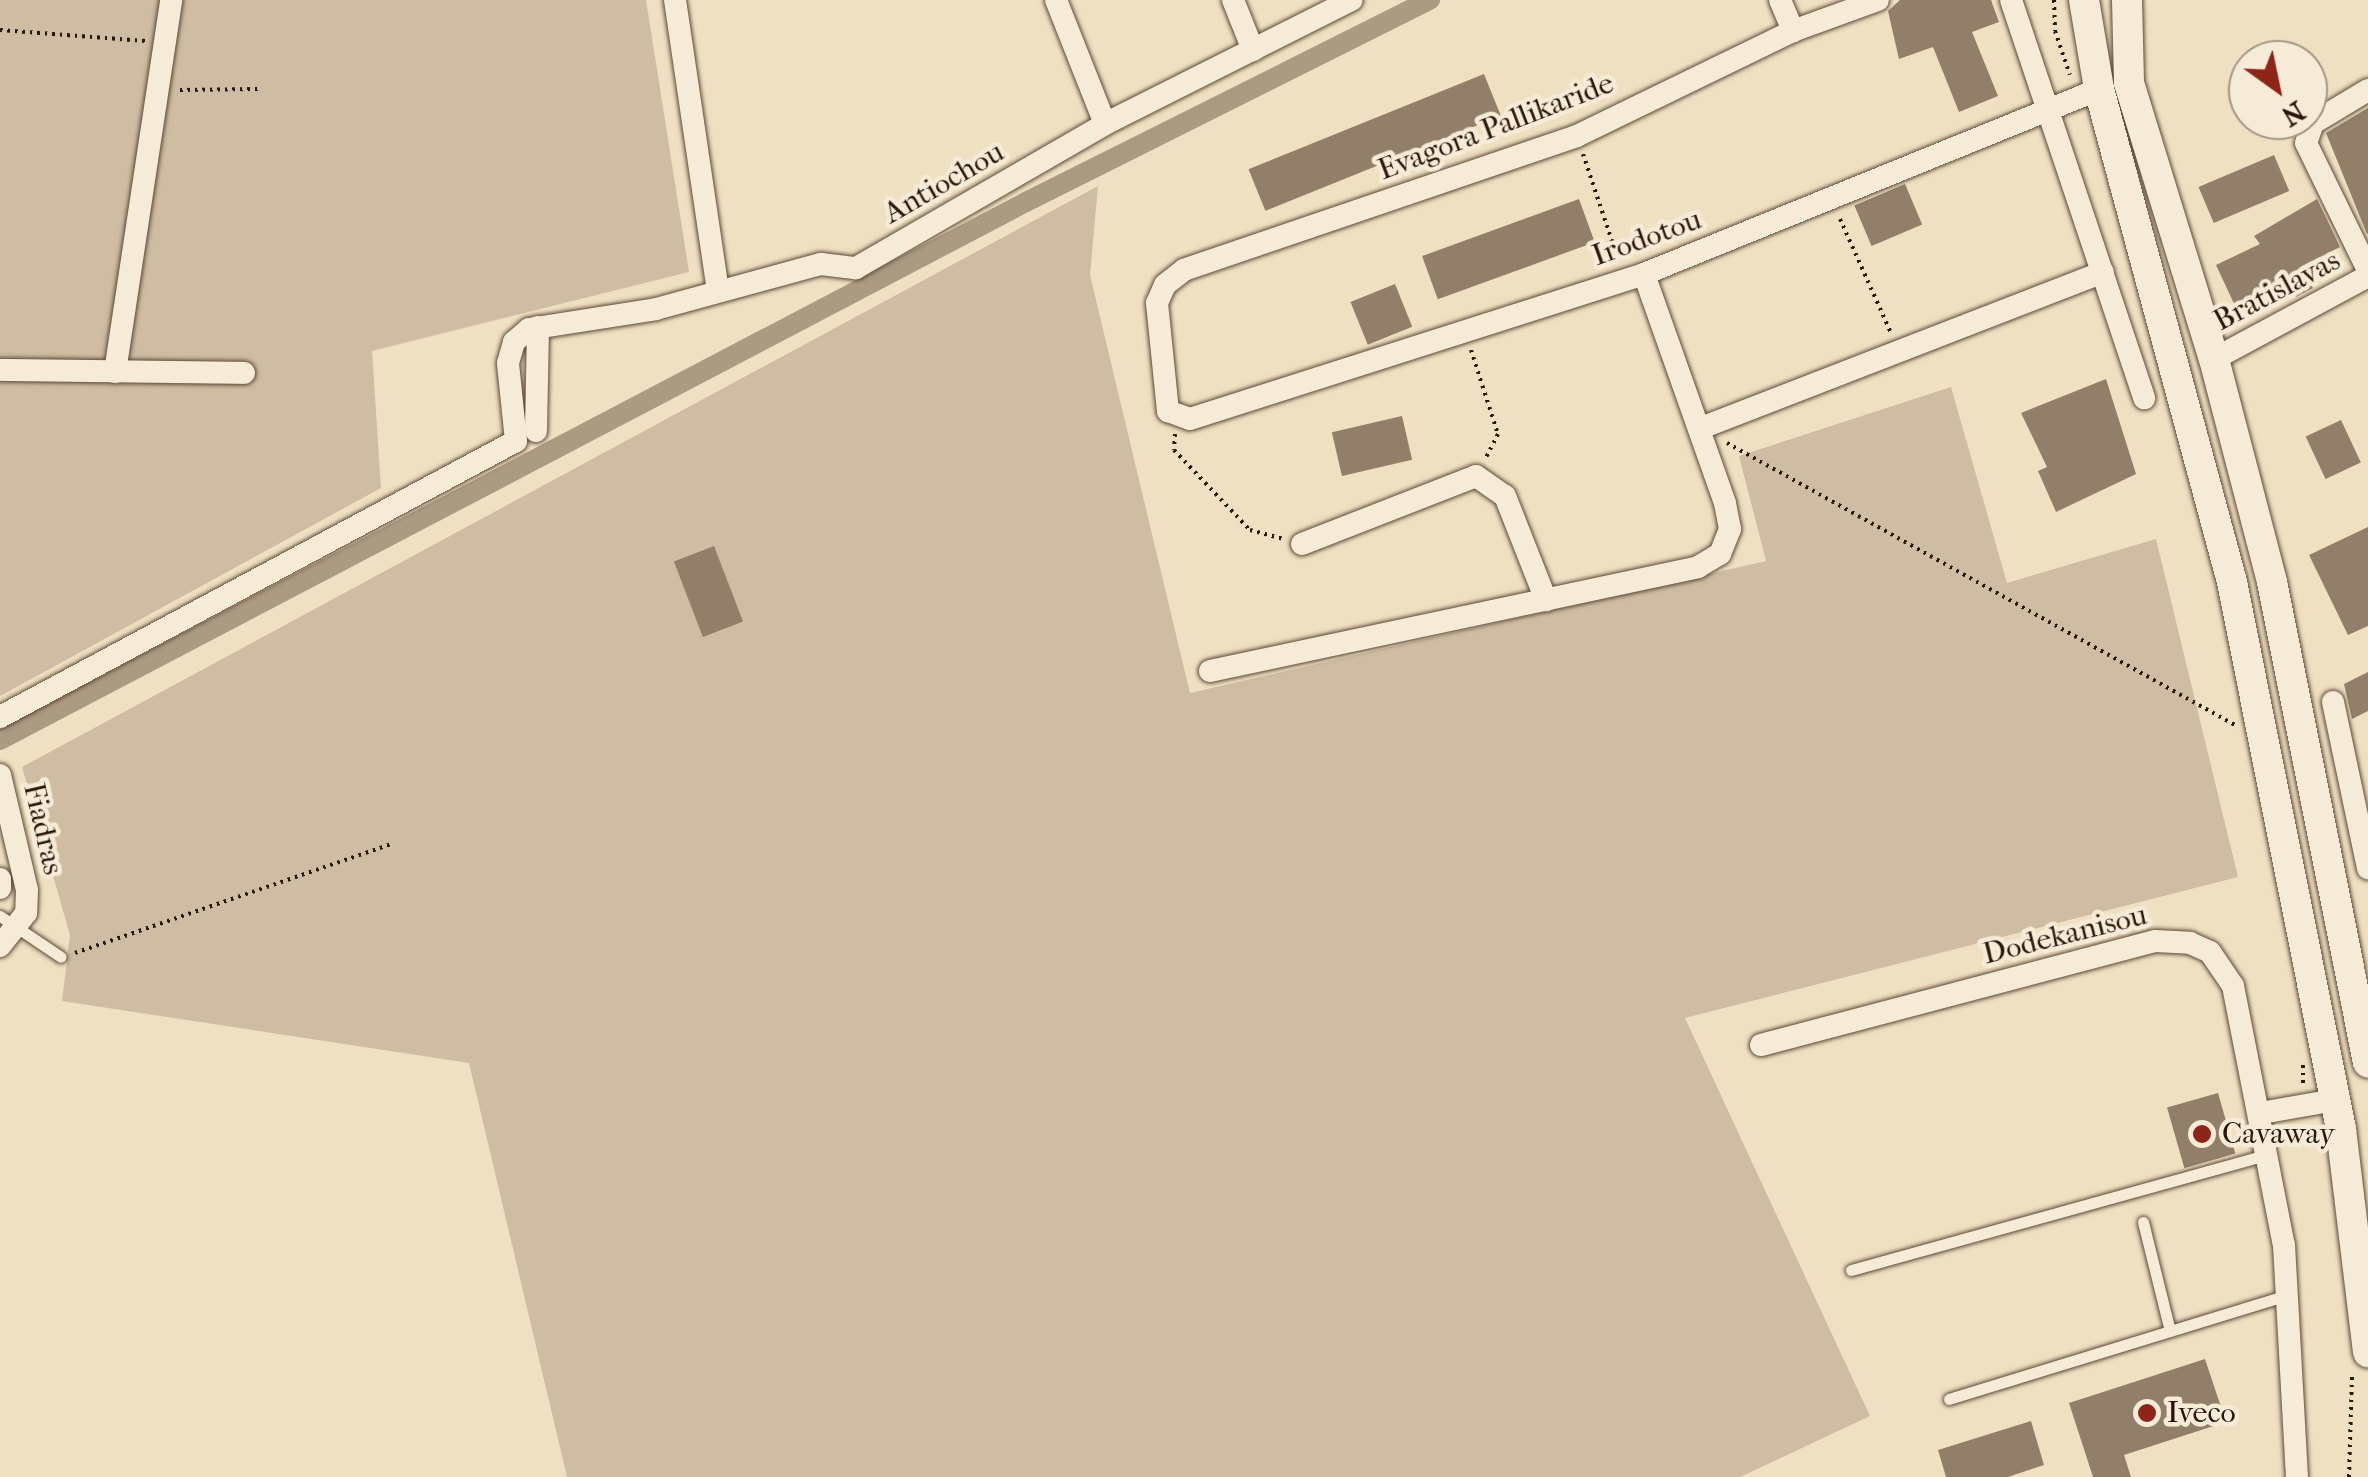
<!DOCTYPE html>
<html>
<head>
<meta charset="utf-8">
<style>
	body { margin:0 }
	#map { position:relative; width:2368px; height:1477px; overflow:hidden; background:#efe0c1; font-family:"IM FELL French Canon",serif }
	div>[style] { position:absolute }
	.green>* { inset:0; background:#cebda2 }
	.canal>* { height:20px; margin:-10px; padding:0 10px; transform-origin:10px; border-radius:10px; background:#ac9b83 }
	.building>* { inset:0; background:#917f69; transform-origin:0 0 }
	.path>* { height:4px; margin-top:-2px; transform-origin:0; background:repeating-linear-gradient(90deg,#2b150a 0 2.5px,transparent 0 7.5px) }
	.roads { filter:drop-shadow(0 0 2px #5c4838) drop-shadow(0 0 2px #5c4838) }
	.lane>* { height:11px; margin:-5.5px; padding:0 5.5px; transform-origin:5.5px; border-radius:5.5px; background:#f5ebd7 }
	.street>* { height:22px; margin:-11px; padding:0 11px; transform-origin:11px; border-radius:11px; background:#f5ebd7 }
	.secondary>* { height:30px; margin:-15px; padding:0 15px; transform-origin:15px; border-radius:15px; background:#f5ebd7 }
	.dots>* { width:28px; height:28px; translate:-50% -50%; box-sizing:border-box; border:5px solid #f5ebd7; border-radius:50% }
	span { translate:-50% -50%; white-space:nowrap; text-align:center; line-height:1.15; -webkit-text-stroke:9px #f5ebd7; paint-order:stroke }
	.street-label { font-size:30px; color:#2b150a }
	.poi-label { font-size:30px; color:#2b150a }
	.left { translate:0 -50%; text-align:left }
	.north { position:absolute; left:2228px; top:40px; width:100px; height:100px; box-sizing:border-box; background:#f5ebd7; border:2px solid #a49585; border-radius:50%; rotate:147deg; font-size:28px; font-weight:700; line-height:40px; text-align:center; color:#2b150a }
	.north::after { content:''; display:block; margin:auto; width:35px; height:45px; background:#8f2418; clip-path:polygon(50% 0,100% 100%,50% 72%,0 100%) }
</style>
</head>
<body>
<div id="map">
	<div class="green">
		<i style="clip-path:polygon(0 0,646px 0,689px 272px,372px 351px,381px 488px,0 696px)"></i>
		<i style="clip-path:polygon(1098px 186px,1090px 275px,1190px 693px,1766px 561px,1739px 456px,1951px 387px,2007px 583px,2156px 539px,2238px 877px,1685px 1018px,1870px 1416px,1740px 1477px,567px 1477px,469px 1063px,62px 1001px,70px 935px,22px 767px)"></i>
	</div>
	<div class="canal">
		<i style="left:0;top:740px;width:1158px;rotate:-27.67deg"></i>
		<i style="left:1026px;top:202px;width:452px;rotate:-26.6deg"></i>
	</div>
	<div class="building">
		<i style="clip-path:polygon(1991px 0,1999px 22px,1972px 32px,1998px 96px,1959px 112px,1933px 47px,1899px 59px,1888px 11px,1900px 0)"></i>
		<i style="left:1484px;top:74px;width:45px;height:254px;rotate:68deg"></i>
		<i style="clip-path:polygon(2368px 108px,2368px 233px,2367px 234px,2326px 133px)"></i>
		<i style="left:2274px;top:155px;width:39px;height:82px;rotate:67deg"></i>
		<i style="left:1905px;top:184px;width:44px;height:55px;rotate:67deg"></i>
		<i style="left:1579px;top:199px;width:46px;height:167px;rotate:70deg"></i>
		<i style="clip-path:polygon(2317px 199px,2340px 247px,2300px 267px,2313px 288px,2296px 297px,2287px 283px,2236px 308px,2216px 265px,2260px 244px,2254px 236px)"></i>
		<i style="left:1395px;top:284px;width:46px;height:48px;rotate:68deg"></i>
		<i style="clip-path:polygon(2106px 379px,2136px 474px,2056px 512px,2038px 471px,2047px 467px,2021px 413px)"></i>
		<i style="left:1402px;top:416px;width:45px;height:72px;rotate:77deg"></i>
		<i style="left:2341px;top:420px;width:47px;height:39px;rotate:65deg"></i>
		<i style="clip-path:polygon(2368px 527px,2368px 626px,2348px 635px,2309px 555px)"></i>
		<i style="left:714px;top:546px;width:81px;height:43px;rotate:69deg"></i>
		<i style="clip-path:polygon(2368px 672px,2368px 711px,2352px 719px,2344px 684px)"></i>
		<i style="left:2218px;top:1093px;width:63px;height:53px;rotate:74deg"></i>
		<i style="clip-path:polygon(2205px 1359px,2226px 1422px,2124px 1455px,2131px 1477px,2093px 1477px,2069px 1403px)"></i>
		<i style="clip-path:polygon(2031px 1421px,2044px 1465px,2008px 1477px,1946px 1477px,1938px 1450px)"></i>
	</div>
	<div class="path">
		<i style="left:2054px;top:0;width:31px;rotate:88deg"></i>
		<i style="left:2055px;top:31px;width:46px;rotate:71.2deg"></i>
		<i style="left:0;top:30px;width:146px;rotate:4.3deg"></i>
		<i style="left:180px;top:90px;width:80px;rotate:-0.7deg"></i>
		<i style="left:1583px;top:154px;width:111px;rotate:71.6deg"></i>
		<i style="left:1840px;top:219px;width:125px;rotate:65.9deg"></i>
		<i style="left:1471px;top:350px;width:88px;rotate:72.2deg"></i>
		<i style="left:1498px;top:434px;width:27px;rotate:117deg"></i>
		<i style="left:1175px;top:434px;width:16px;rotate:94deg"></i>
		<i style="left:1174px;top:450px;width:110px;rotate:46.5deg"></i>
		<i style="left:1250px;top:530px;width:34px;rotate:15deg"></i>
		<i style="left:1727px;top:443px;width:581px;rotate:29.04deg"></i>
		<i style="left:75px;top:953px;width:335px;rotate:-19deg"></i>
		<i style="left:2303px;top:1065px;width:20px;rotate:90deg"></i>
		<i style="left:2349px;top:1477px;width:104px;rotate:-88.3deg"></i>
	</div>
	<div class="roads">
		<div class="lane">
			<i style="left:0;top:916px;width:73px;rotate:33.9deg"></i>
			<i style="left:2143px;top:1222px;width:112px;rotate:76.1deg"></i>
			<i style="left:1851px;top:1270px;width:432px;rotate:-15.5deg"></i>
			<i style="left:1949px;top:1399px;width:357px;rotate:-17.1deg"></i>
		</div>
		<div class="street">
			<i style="left:675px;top:0;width:294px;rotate:81.6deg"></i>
			<i style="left:1056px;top:0;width:133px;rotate:68.4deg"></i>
			<i style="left:1233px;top:0;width:54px;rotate:68.2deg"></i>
			<i style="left:1780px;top:0;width:34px;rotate:67deg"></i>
			<i style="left:1878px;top:0;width:90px;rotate:160deg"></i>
			<i style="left:1793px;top:31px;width:240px;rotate:154.1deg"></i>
			<i style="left:1577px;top:136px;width:415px;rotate:161.2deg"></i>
			<i style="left:1184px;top:270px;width:24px;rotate:142deg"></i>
			<i style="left:1165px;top:285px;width:20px;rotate:114deg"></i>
			<i style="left:1157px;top:303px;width:109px;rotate:84.2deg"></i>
			<i style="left:1168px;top:411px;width:23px;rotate:20deg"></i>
			<i style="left:1190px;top:419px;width:477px;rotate:-17.7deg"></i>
			<i style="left:1644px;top:274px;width:491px;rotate:-22.1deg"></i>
			<i style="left:2011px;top:0;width:420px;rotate:71.5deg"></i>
			<i style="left:2368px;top:90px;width:64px;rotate:149deg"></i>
			<i style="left:2313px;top:123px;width:21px;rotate:109deg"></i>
			<i style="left:2306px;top:143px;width:141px;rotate:64deg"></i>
			<i style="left:2214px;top:359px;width:175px;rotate:-28.3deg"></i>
			<i style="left:0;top:370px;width:244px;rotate:0.7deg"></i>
			<i style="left:115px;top:372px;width:376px;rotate:-81.4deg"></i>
			<i style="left:1701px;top:428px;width:431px;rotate:-21.2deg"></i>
			<i style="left:536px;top:431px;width:104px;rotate:-88.9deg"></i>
			<i style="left:1302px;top:544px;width:187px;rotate:-21.3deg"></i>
			<i style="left:1476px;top:476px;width:35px;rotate:35deg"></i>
			<i style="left:1505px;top:496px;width:112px;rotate:68.5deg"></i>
			<i style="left:1210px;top:671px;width:499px;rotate:-12deg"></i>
			<i style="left:1698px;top:567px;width:26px;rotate:-31deg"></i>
			<i style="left:1720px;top:554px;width:27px;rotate:-68deg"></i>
			<i style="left:1730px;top:529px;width:26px;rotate:-101deg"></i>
			<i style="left:1725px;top:503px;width:243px;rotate:-109.5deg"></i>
			<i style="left:2333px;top:702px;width:170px;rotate:78.1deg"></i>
			<i style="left:0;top:717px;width:585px;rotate:-28.14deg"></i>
			<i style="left:516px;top:441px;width:78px;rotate:-95.9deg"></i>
			<i style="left:508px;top:363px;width:22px;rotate:-74deg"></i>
			<i style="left:514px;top:342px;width:20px;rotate:-41deg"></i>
			<i style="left:529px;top:329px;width:129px;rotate:-8.9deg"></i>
			<i style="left:656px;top:309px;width:171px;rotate:-15.3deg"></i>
			<i style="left:821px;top:264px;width:35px;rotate:7deg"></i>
			<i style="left:856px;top:268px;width:288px;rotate:-30deg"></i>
			<i style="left:1105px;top:124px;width:276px;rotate:-26.7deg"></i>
			<i style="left:0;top:775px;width:118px;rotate:76.8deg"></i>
			<i style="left:27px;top:890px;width:23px;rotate:92deg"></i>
			<i style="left:26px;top:913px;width:42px;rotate:128.2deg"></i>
			<i style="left:0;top:879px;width:9px;rotate:90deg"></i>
			<i style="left:1761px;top:1045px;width:407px;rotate:-14.8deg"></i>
			<i style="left:2155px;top:941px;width:35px;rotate:3deg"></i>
			<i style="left:2190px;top:943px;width:22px;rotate:24deg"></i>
			<i style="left:2210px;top:952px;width:41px;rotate:55.9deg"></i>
			<i style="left:2233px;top:986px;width:264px;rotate:78.9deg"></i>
			<i style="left:2284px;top:1245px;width:232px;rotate:86.8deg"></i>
			<i style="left:2261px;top:1113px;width:75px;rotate:-10deg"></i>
		</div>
		<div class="secondary">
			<i style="left:2084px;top:0;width:90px;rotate:80.4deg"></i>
			<i style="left:2099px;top:89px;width:511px;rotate:74.9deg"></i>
			<i style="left:2232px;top:582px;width:558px;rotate:78.73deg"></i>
			<i style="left:2341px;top:1129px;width:225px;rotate:83.1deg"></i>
			<i style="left:2127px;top:0;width:83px;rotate:88.6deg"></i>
			<i style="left:2129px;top:83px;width:289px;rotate:72.9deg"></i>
			<i style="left:2214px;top:359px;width:230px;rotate:75.4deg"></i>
			<i style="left:2272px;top:582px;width:490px;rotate:78.7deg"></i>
		</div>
	</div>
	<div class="dots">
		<i style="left:2202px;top:1134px;background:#8f2418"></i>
		<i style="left:2147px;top:1413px;background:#8f2418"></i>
	</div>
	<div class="street-label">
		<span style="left:1496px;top:127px;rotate:-21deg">Evagora Pallikaride</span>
		<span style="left:944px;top:183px;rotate:-30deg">Antiochou</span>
		<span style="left:1647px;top:238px;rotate:-20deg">Irodotou</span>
		<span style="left:2277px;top:291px;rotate:-28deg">Bratislavas</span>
		<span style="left:43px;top:829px;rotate:77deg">Fiadras</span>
		<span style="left:2065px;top:935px;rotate:-14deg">Dodekanisou</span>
	</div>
	<div class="poi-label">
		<span class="left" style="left:2222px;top:1134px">Cavaway</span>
		<span class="left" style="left:2167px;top:1413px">Iveco</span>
	</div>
	<div class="north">N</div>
</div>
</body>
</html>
